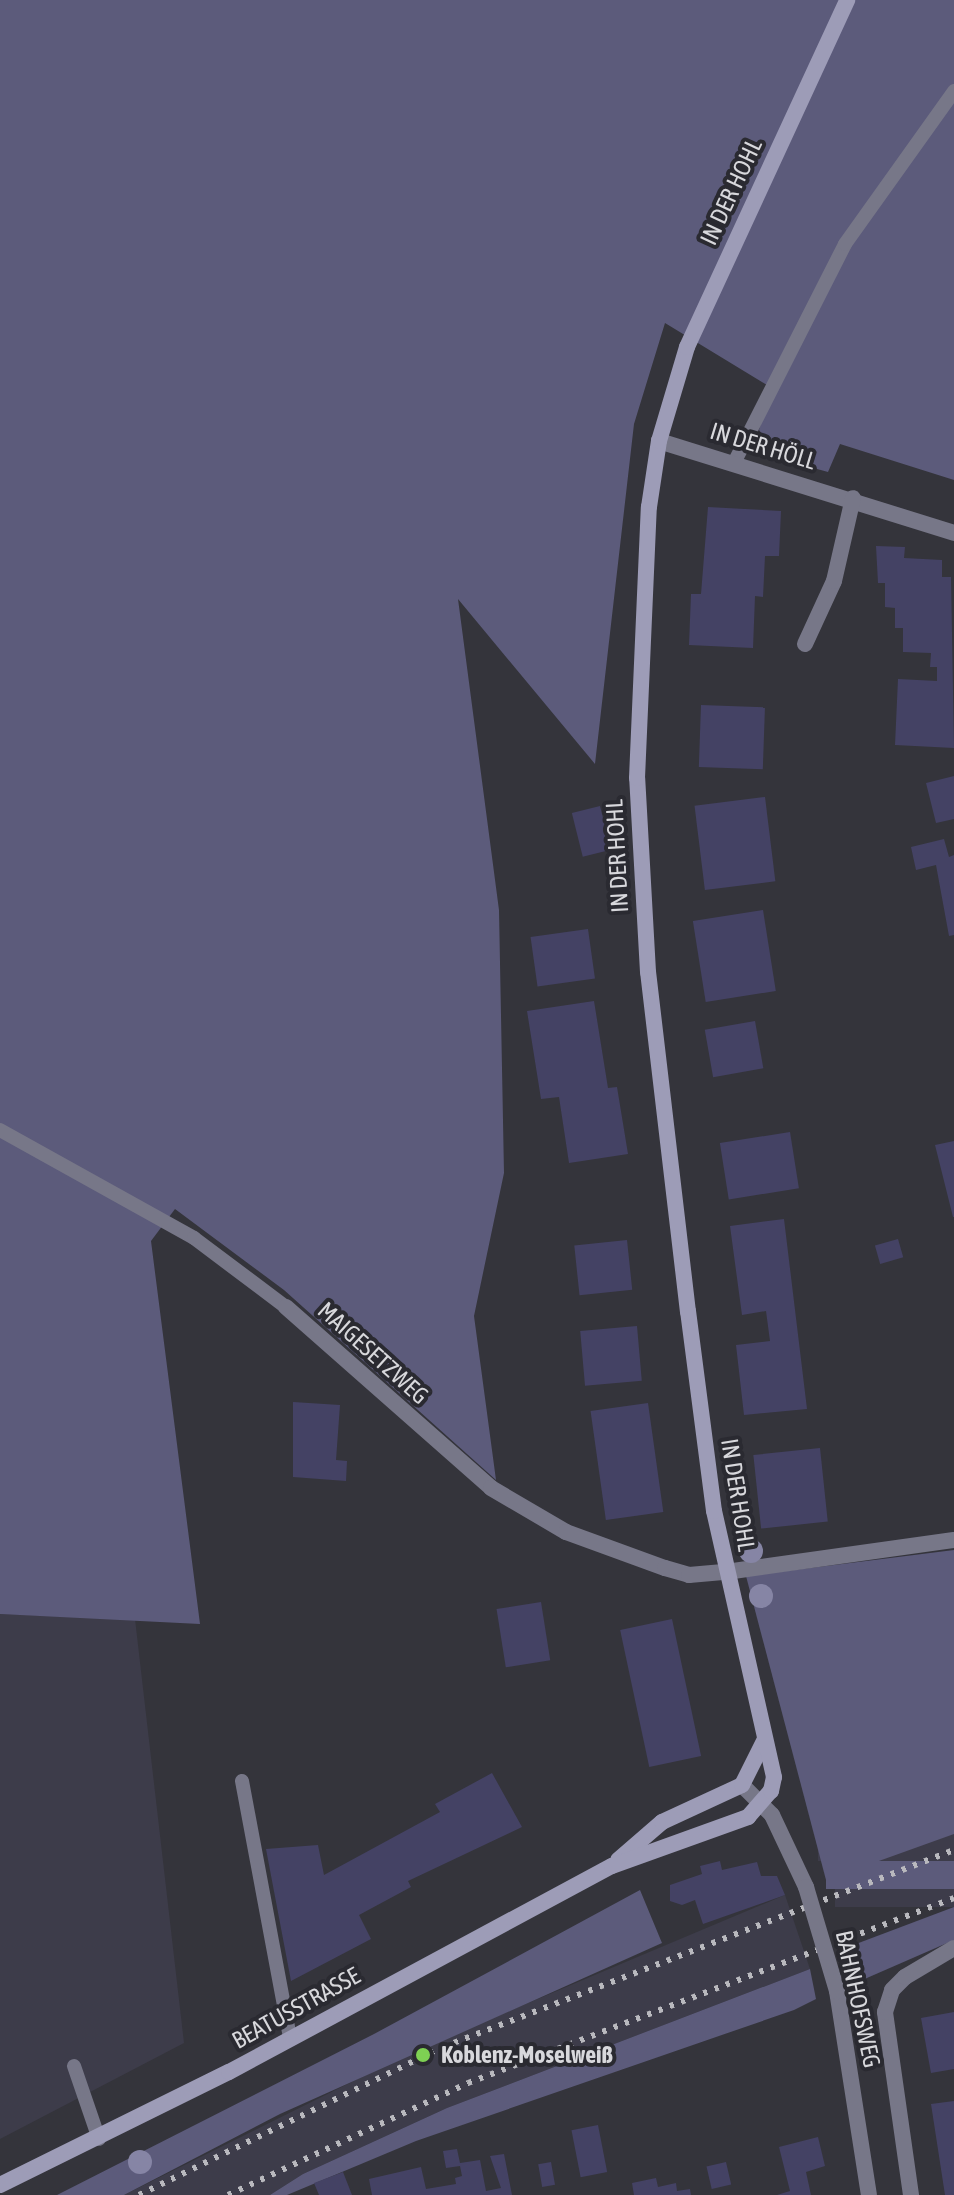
<!DOCTYPE html>
<html>
<head>
<meta charset="utf-8">
<style>
	body { margin:0 }
	#map { position:relative; width:954px; height:2195px; overflow:hidden; background:#34343b; font-family:"Asap Condensed",sans-serif }
	div>[style] { position:absolute }
	.built>* { inset:0; background:#3d3c4a; transform-origin:0 0 }
	.green>* { inset:0; background:#5c5b7b; transform-origin:0 0 }
	.building>* { inset:0; background:#444264; transform-origin:0 0 }
	.lane>* { height:14px; margin:-7px; padding:0 7px; transform-origin:7px; border-radius:7px; background:#778 }
	.street>* { height:16px; margin:-8px; padding:0 8px; transform-origin:8px; border-radius:8px; background:#778 }
	.secondary>* { height:16px; margin:-8px; padding:0 8px; transform-origin:8px; border-radius:8px; background:#9d9cb7 }
	.rail>* { height:6px; margin-top:-3px; transform-origin:0; background:repeating-linear-gradient(90deg,#b9b9be 0 4px,transparent 0 12px) }
	.street-bridge>* { height:16px; margin:-8px; padding:0 8px; transform-origin:8px; border-radius:8px; background:#778 }
	.trees>* { width:24px; height:24px; margin:-12px; border-radius:50%; background:#8685a5 }
	.dots>* { width:22px; height:22px; translate:-50% -50%; box-sizing:border-box; border:4px solid #2a2a31; border-radius:50% }
	span { translate:-50% -50%; white-space:nowrap; text-align:center; line-height:1.15; -webkit-text-stroke:8px #2a2a31; paint-order:stroke }
	.street-label { font-size:24px; color:#d8d8dc }
	.poi-label { font-size:24px; color:#d8d8dc; font-weight:700 }
	.left { translate:0 -50%; text-align:left }
</style>
</head>
<body>
<div id="map">
	<div class="built">
		<i style="clip-path:polygon(0 1614px,135px 1619px,184px 2043px,0 2139px)"></i>
		<i style="left:954px;top:1834px;width:27px;height:136px;rotate:90deg"></i>
		<i style="left:954px;top:1889px;width:18px;height:119px;rotate:90deg"></i>
		<i style="clip-path:polygon(785px 1895px,810px 1969px,447px 2108px,303px 2174px,270px 2195px,124px 2195px,414px 2051px)"></i>
	</div>
	<div class="green">
		<i style="clip-path:polygon(0 0,954px 0,954px 480px,840px 444px,828px 472px,781px 459px,759px 430px,772px 388px,665px 323px,634px 424px,595px 764px,458px 599px,499px 910px,504px 1173px,474px 1316px,496px 1480px,284px 1290px,175px 1209px,151px 1241px,200px 1624px,0 1614px)"></i>
		<i style="clip-path:polygon(954px 1550px,954px 1834px,826px 1880px,746px 1576px)"></i>
		<i style="left:954px;top:1861px;width:28px;height:128px;rotate:90deg"></i>
		<i style="clip-path:polygon(640px 1890px,662px 1943px,280px 2114px,124px 2195px,57px 2195px,374px 2034px)"></i>
		<i style="clip-path:polygon(954px 1907px,954px 1940px,860px 1981px,848px 1947px)"></i>
		<i style="clip-path:polygon(810px 1969px,816px 1999px,794px 2010px,416px 2141px,287px 2195px,270px 2195px,303px 2174px,447px 2108px)"></i>
	</div>
	<div class="building">
		<i style="clip-path:polygon(708px 507px,781px 511px,779px 556px,765px 556px,763px 597px,755px 596px,753px 648px,689px 645px,691px 594px,701px 594px)"></i>
		<i style="clip-path:polygon(876px 546px,905px 547px,904px 558px,942px 560px,942px 577px,951px 577px,954px 748px,895px 745px,898px 679px,937px 681px,937px 667px,930px 667px,931px 653px,903px 652px,903px 628px,895px 628px,895px 608px,885px 607px,885px 583px,878px 583px)"></i>
		<i style="left:701px;top:705px;width:64px;height:62px;rotate:2deg"></i>
		<i style="clip-path:polygon(954px 776px,954px 819px,936px 823px,926px 783px)"></i>
		<i style="left:765px;top:797px;width:85px;height:71px;rotate:83deg"></i>
		<i style="left:600px;top:806px;width:45px;height:29px;rotate:76deg"></i>
		<i style="clip-path:polygon(944px 839px,949px 857px,954px 855px,954px 935px,949px 936px,936px 865px,916px 870px,911px 847px)"></i>
		<i style="left:763px;top:910px;width:82px;height:71px;rotate:81deg"></i>
		<i style="left:588px;top:929px;width:50px;height:58px;rotate:82deg"></i>
		<i style="clip-path:polygon(594px 1001px,608px 1088px,617px 1087px,628px 1154px,569px 1163px,559px 1097px,541px 1099px,527px 1011px)"></i>
		<i style="left:755px;top:1021px;width:48px;height:51px;rotate:80deg"></i>
		<i style="left:790px;top:1132px;width:57px;height:71px;rotate:81deg"></i>
		<i style="clip-path:polygon(954px 1141px,954px 1217px,953px 1217px,935px 1145px)"></i>
		<i style="clip-path:polygon(784px 1219px,807px 1409px,744px 1415px,736px 1345px,770px 1341px,766px 1311px,742px 1315px,730px 1226px)"></i>
		<i style="left:898px;top:1239px;width:19px;height:24px;rotate:74deg"></i>
		<i style="left:627px;top:1240px;width:50px;height:53px;rotate:84deg"></i>
		<i style="left:637px;top:1326px;width:55px;height:57px;rotate:85deg"></i>
		<i style="clip-path:polygon(293px 1402px,340px 1405px,336px 1460px,347px 1461px,346px 1481px,293px 1477px)"></i>
		<i style="left:648px;top:1403px;width:110px;height:58px;rotate:82deg"></i>
		<i style="left:820px;top:1448px;width:74px;height:67px;rotate:84deg"></i>
		<i style="left:541px;top:1602px;width:59px;height:45px;rotate:81deg"></i>
		<i style="left:672px;top:1619px;width:140px;height:53px;rotate:78deg"></i>
		<i style="clip-path:polygon(492px 1773px,522px 1827px,408px 1881px,411px 1887px,359px 1915px,371px 1939px,291px 1981px,266px 1849px,318px 1845px,324px 1875px,440px 1812px,435px 1804px)"></i>
		<i style="clip-path:polygon(720px 1861px,722px 1870px,757px 1862px,761px 1876px,777px 1876px,785px 1895px,703px 1924px,695px 1900px,682px 1905px,670px 1901px,670px 1885px,702px 1874px,700px 1866px)"></i>
		<i style="clip-path:polygon(954px 2012px,954px 2069px,931px 2073px,921px 2018px)"></i>
		<i style="clip-path:polygon(954px 2101px,954px 2195px,945px 2195px,931px 2104px)"></i>
		<i style="left:598px;top:2125px;width:48px;height:27px;rotate:79deg"></i>
		<i style="clip-path:polygon(818px 2137px,825px 2166px,806px 2172px,811px 2195px,777px 2195px,790px 2191px,779px 2147px)"></i>
		<i style="clip-path:polygon(457px 2149px,460px 2163px,480px 2160px,486px 2191px,501px 2188px,490px 2156px,504px 2154px,512px 2195px,372px 2195px,369px 2179px,421px 2167px,426px 2189px,456px 2184px,455px 2178px,462px 2176px,460px 2166px,446px 2168px,443px 2151px)"></i>
		<i style="left:551px;top:2162px;width:23px;height:13px;rotate:80deg"></i>
		<i style="left:726px;top:2162px;width:23px;height:20px;rotate:77deg"></i>
		<i style="clip-path:polygon(343px 2172px,352px 2195px,319px 2195px,314px 2183px)"></i>
		<i style="clip-path:polygon(656px 2178px,658px 2187px,676px 2183px,677px 2191px,690px 2189px,691px 2195px,634px 2195px,632px 2183px)"></i>
	</div>
	<div class="lane">
		<i style="left:735px;top:461px;width:243px;rotate:-63.1deg"></i>
		<i style="left:845px;top:244px;width:188px;rotate:-54.5deg"></i>
		<i style="left:0;top:1130px;width:222px;rotate:29.1deg"></i>
		<i style="left:194px;top:1238px;width:115px;rotate:36.9deg"></i>
		<i style="left:242px;top:1781px;width:261px;rotate:79.4deg"></i>
		<i style="left:74px;top:2066px;width:77px;rotate:71.1deg"></i>
	</div>
	<div class="street">
		<i style="left:659px;top:441px;width:309px;rotate:17.3deg"></i>
		<i style="left:805px;top:644px;width:69px;rotate:-65.3deg"></i>
		<i style="left:834px;top:581px;width:85px;rotate:-77.1deg"></i>
		<i style="left:286px;top:1307px;width:273px;rotate:41.4deg"></i>
		<i style="left:491px;top:1488px;width:87px;rotate:30.4deg"></i>
		<i style="left:566px;top:1532px;width:105px;rotate:20deg"></i>
		<i style="left:665px;top:1568px;width:25px;rotate:16deg"></i>
		<i style="left:689px;top:1575px;width:37px;rotate:-5deg"></i>
		<i style="left:726px;top:1572px;width:230px;rotate:-8deg"></i>
		<i style="left:742px;top:1785px;width:42px;rotate:45deg"></i>
		<i style="left:772px;top:1815px;width:80px;rotate:64.7deg"></i>
		<i style="left:837px;top:1991px;width:206px;rotate:81.1deg"></i>
		<i style="left:911px;top:2195px;width:185px;rotate:-98.1deg"></i>
		<i style="left:885px;top:2012px;width:23px;rotate:-72deg"></i>
		<i style="left:892px;top:1990px;width:18px;rotate:-45deg"></i>
		<i style="left:905px;top:1977px;width:57px;rotate:-30.6deg"></i>
	</div>
	<div class="secondary">
		<i style="left:618px;top:1860px;width:58px;rotate:-40.8deg"></i>
		<i style="left:662px;top:1822px;width:88px;rotate:-24.8deg"></i>
		<i style="left:742px;top:1785px;width:49px;rotate:-63.4deg"></i>
		<i style="left:0;top:2185px;width:255px;rotate:-26.3deg"></i>
		<i style="left:229px;top:2072px;width:435px;rotate:-28.3deg"></i>
		<i style="left:612px;top:1866px;width:145px;rotate:-19.8deg"></i>
		<i style="left:748px;top:1817px;width:35px;rotate:-49deg"></i>
		<i style="left:771px;top:1791px;width:14px;rotate:-78deg"></i>
		<i style="left:774px;top:1777px;width:273px;rotate:-102.7deg"></i>
		<i style="left:714px;top:1511px;width:201px;rotate:-97.4deg"></i>
		<i style="left:688px;top:1312px;width:342px;rotate:-96.7deg"></i>
		<i style="left:648px;top:972px;width:194px;rotate:-93.2deg"></i>
		<i style="left:637px;top:778px;width:271px;rotate:-87.5deg"></i>
		<i style="left:649px;top:507px;width:67px;rotate:-81.4deg"></i>
		<i style="left:659px;top:441px;width:98px;rotate:-73.4deg"></i>
		<i style="left:687px;top:347px;width:382px;rotate:-65.2deg"></i>
	</div>
	<div class="rail">
		<i style="left:139px;top:2195px;width:338px;rotate:-26deg"></i>
		<i style="left:443px;top:2047px;width:548px;rotate:-21.08deg"></i>
		<i style="left:228px;top:2195px;width:265px;rotate:-25deg"></i>
		<i style="left:468px;top:2083px;width:520px;rotate:-20.84deg"></i>
	</div>
	<div class="street-bridge">
		<i style="left:806px;top:1887px;width:109px;rotate:73.4deg"></i>
	</div>
	<div class="trees">
		<i style="left:751px;top:1551px"></i>
		<i style="left:761px;top:1596px"></i>
		<i style="left:140px;top:2162px"></i>
	</div>
	<div class="dots">
		<i style="left:423px;top:2055px;background:#7ed153"></i>
	</div>
	<div class="street-label">
		<span style="left:731px;top:192px;rotate:-65deg">IN DER HOHL</span>
		<span style="left:763px;top:446px;rotate:17deg">IN DER HÖLL</span>
		<span style="left:617px;top:856px;rotate:-93deg">IN DER HOHL</span>
		<span style="left:373px;top:1353px;rotate:42deg">MAIGESETZWEG</span>
		<span style="left:738px;top:1495px;rotate:81deg">IN DER HOHL</span>
		<span style="left:858px;top:1999px;rotate:78deg">BAHNHOFSWEG</span>
		<span style="left:296px;top:2008px;rotate:-29deg">BEATUSSTRASSE</span>
	</div>
	<div class="poi-label">
		<span class="left" style="left:441px;top:2055px">Koblenz-Moselweiß</span>
	</div>
</div>
</body>
</html>
